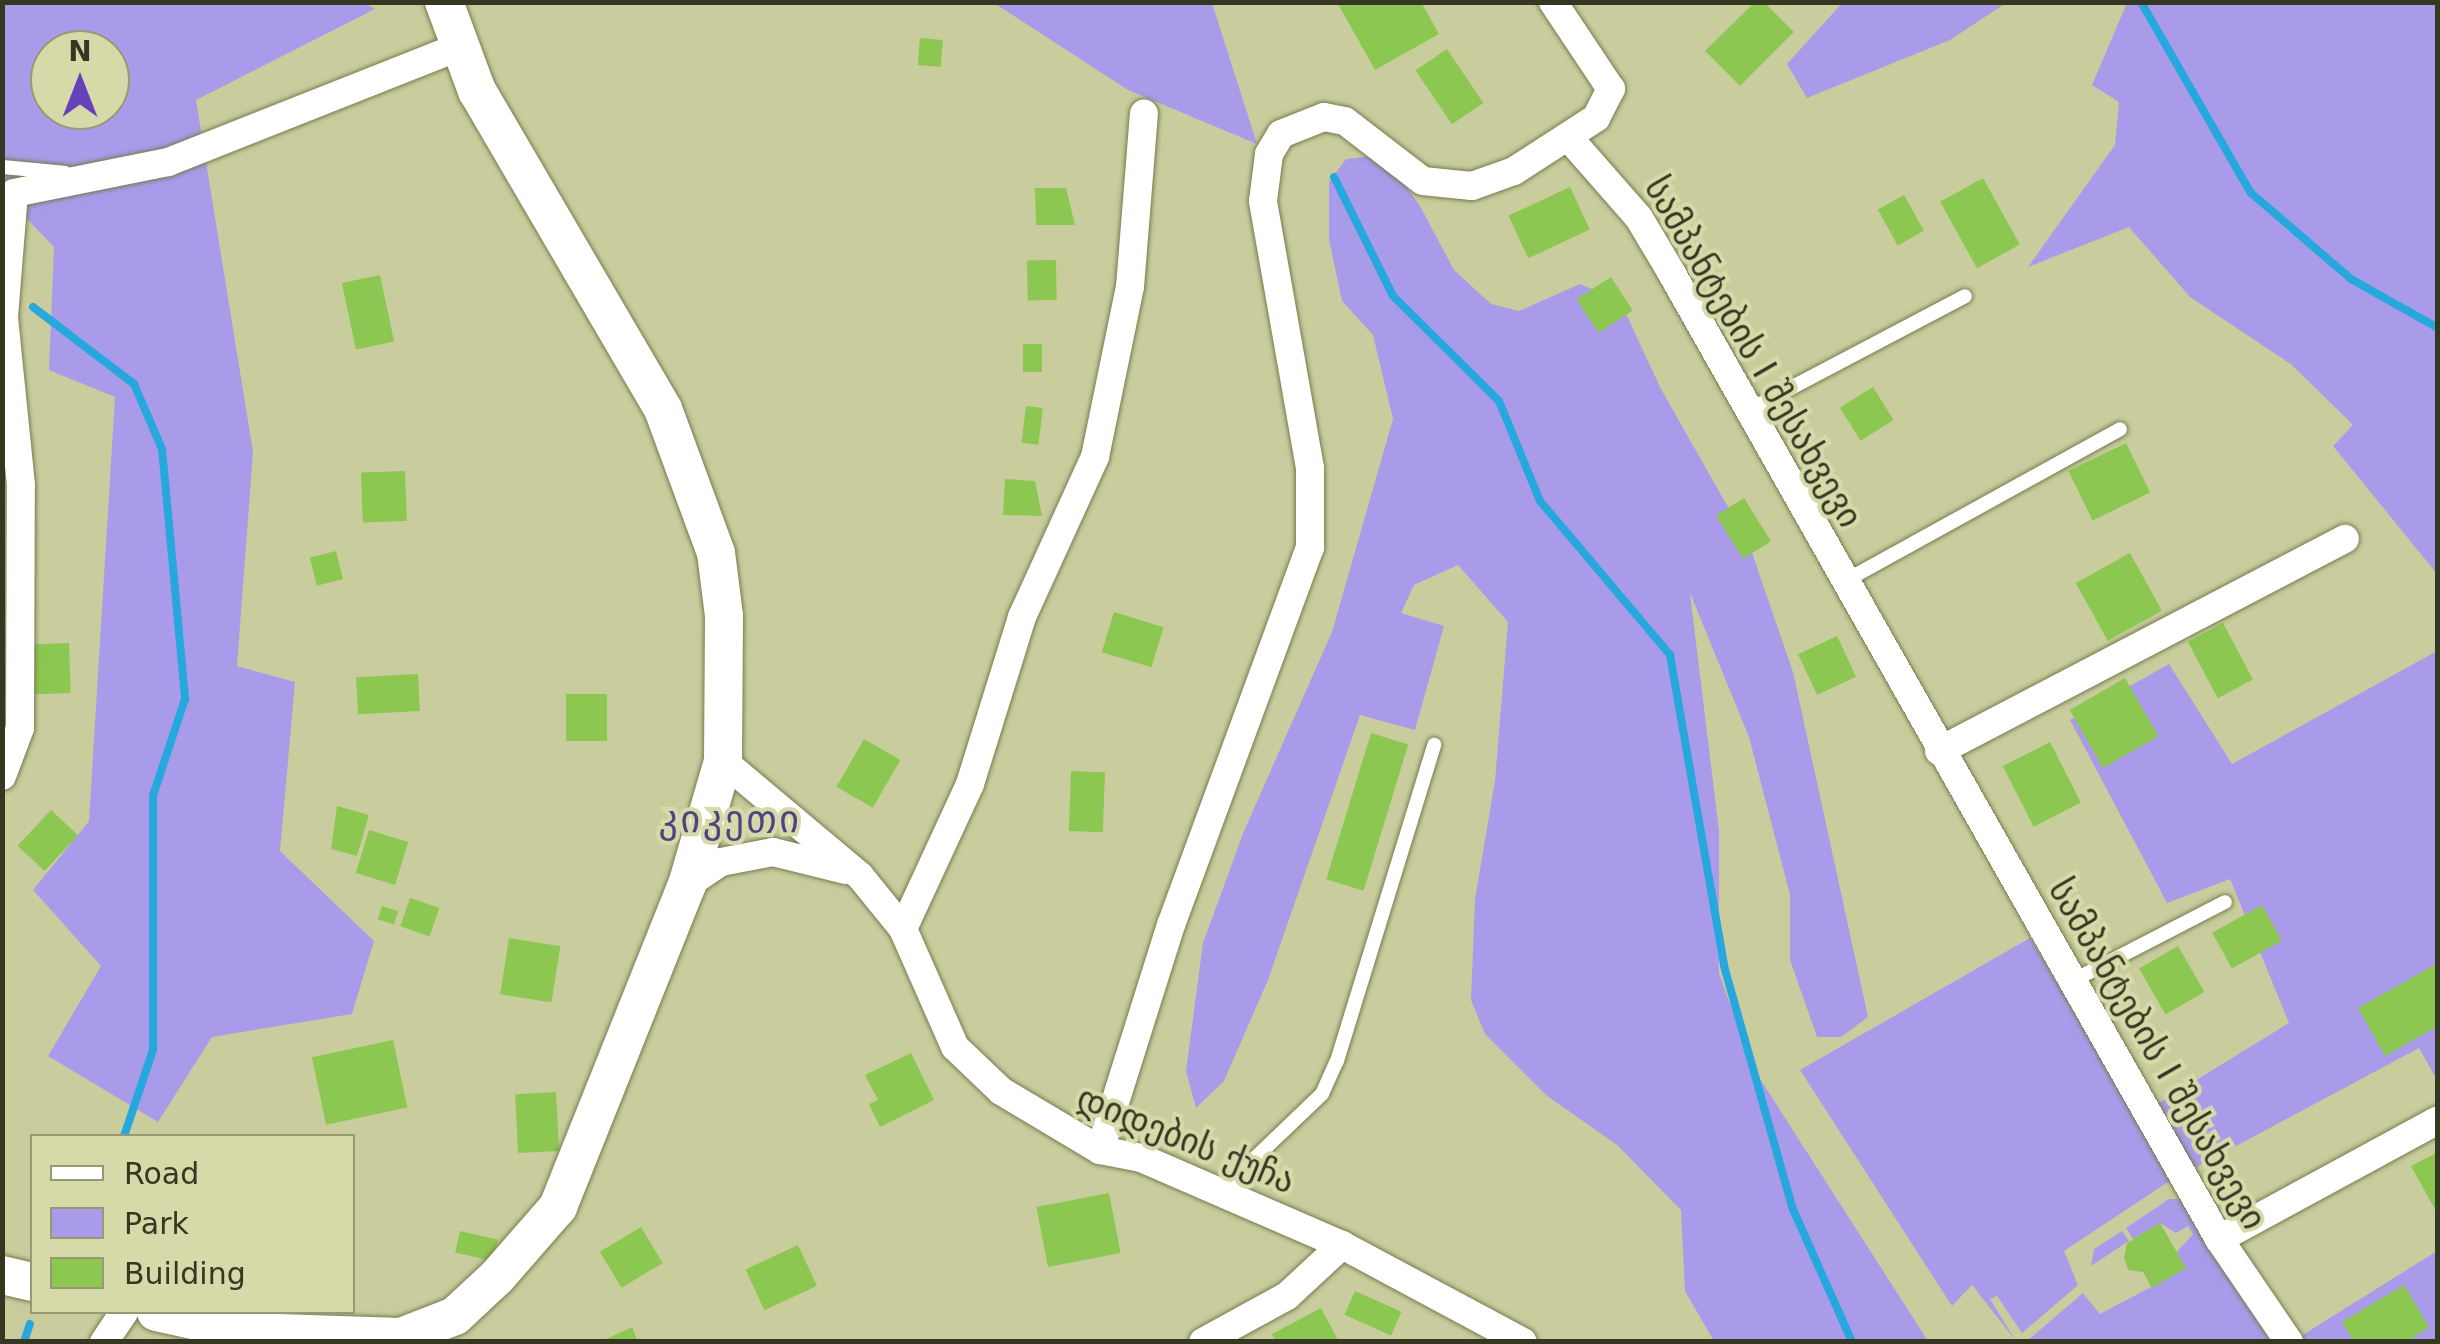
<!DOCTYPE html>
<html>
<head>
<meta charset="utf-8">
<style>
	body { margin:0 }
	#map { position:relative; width:2440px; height:1344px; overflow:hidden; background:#c9cd9d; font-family:"DejaVu Sans","Noto Sans Georgian",sans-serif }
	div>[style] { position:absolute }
	.green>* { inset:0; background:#aa9bea }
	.stream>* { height:8px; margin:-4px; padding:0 4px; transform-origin:4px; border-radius:4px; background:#26a8dd }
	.building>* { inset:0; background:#8cc851; transform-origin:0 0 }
	.roads { filter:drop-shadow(0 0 2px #777b4e) drop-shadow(0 0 2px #777b4e) }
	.lane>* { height:14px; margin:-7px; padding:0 7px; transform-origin:7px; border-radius:7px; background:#fff }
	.street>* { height:28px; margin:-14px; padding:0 14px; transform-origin:14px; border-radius:14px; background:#fff }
	.secondary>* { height:38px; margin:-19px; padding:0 19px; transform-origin:19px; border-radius:19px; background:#fff }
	span { translate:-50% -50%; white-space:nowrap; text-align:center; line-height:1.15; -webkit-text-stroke:8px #d6daa9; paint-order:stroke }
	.street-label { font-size:35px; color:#353723 }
	.neighbourhood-label { font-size:38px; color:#514381; letter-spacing:2.5px }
	.frame { position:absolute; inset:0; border:5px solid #353723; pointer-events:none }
	.legend { position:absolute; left:30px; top:1134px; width:325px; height:180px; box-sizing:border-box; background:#d6daa9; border:2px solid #969973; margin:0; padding:12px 18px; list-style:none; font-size:30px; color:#353723 }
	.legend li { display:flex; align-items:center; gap:20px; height:50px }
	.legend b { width:50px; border:2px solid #969973 }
	.north { position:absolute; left:30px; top:30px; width:100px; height:100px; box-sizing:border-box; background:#d6daa9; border:2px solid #969973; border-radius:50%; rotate:0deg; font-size:28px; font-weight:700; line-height:40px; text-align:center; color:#353723 }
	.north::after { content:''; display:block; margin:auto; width:35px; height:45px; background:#6542ba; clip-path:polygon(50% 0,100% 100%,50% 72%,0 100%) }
</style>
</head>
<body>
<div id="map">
	<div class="green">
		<i style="clip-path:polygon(evenodd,363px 2px,375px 9px,196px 100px,253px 452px,237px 666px,295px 682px,280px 851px,374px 941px,352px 1014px,212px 1037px,158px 1122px,48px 1056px,101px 966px,33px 890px,89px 821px,115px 397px,49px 370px,54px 247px,3px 194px,3px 3px,363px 2px,50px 50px,110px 50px,110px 110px,50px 110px,50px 50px)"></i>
		<i style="clip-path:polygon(1843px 2px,2006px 2px,2006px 3px,1950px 40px,1807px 98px,1787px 64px)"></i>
		<i style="clip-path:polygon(2303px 2px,2437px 3px,2437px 574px,2333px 446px,2353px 425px,2292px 365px,2190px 297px,2129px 227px,2028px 267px,2115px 145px,2119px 102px,2092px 85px,2127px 3px)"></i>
		<i style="clip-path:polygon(994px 3px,1212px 3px,1257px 144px,1128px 90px)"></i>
		<i style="clip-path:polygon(1383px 155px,1420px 206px,1454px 270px,1491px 304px,1519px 311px,1580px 284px,1620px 301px,1661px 389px,1749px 544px,1793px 672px,1868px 1017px,1841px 1037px,1817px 1037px,1790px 960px,1790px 895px,1749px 737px,1690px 593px,1719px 831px,1719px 973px,1753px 1068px,1928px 1341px,1714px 1341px,1685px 1291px,1681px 1210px,1617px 1145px,1546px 1095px,1485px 1034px,1471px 1000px,1475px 899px,1495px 781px,1508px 622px,1458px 565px,1414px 585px,1401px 613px,1444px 626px,1415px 730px,1360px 715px,1268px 980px,1224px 1081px,1196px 1108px,1186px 1071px,1203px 943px,1244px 831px,1332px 632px,1393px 419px,1373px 335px,1342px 301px,1329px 240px,1329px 182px,1346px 159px)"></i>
		<i style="clip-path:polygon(2437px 651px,2437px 1080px,2419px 1048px,2165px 1184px,2064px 1251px,2078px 1285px,2022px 1333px,1997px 1296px,1990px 1299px,2016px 1341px,1972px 1285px,1952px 1306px,1800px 1070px,2030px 938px,2138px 1116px,2289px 1023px,2230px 879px,2167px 903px,2070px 720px,2169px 664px,2232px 764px)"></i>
		<i style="clip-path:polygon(2169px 1199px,2182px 1199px,2278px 1342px,2026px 1342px,2083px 1293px,2100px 1314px,2185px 1269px,2177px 1252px,2193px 1234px,2188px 1226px,2176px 1233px,2160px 1223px,2133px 1239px,2126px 1228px)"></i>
		<i style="clip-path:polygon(2122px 1231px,2129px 1241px,2091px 1266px,2094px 1249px)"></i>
		<i style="clip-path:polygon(2437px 1251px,2437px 1341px,2293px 1341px)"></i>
	</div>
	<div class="stream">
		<i style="left:2141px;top:2px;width:220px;rotate:60.1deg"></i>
		<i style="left:2251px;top:193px;width:132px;rotate:40.7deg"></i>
		<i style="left:2351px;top:279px;width:100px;rotate:29.4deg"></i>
		<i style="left:1334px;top:177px;width:133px;rotate:63.6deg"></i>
		<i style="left:1393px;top:296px;width:149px;rotate:44.7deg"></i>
		<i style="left:1499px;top:401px;width:108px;rotate:67.7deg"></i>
		<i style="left:1540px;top:501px;width:202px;rotate:49.8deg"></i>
		<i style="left:1670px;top:655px;width:316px;rotate:80.1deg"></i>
		<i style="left:1724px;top:966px;width:250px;rotate:74.2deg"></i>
		<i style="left:1792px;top:1207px;width:148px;rotate:66deg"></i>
		<i style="left:33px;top:307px;width:127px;rotate:37.3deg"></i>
		<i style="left:134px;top:384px;width:71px;rotate:66.7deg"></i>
		<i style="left:162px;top:449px;width:251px;rotate:84.7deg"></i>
		<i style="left:185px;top:699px;width:102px;rotate:108.3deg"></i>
		<i style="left:153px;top:796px;width:254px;rotate:90deg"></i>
		<i style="left:153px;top:1050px;width:91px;rotate:108.6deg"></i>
		<i style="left:24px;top:1342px;width:19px;rotate:-72deg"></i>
	</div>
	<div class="building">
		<i style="clip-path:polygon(1337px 2px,1421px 2px,1439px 34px,1375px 70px)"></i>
		<i style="clip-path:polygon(1755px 2px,1764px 2px,1794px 32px,1740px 86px,1705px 51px)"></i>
		<i style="left:920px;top:38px;width:23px;height:27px;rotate:5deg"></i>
		<i style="left:1447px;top:49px;width:65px;height:38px;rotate:56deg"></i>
		<i style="left:1983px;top:178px;width:76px;height:49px;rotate:61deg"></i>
		<i style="left:1570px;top:187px;width:47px;height:68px;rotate:65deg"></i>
		<i style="clip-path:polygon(1035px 188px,1066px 188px,1075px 225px,1036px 225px)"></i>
		<i style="left:1904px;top:195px;width:41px;height:30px;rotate:61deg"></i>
		<i style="left:1056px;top:260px;width:40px;height:29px;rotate:89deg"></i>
		<i style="left:380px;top:275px;width:68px;height:39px;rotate:78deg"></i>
		<i style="left:1611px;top:277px;width:40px;height:41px;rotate:57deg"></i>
		<i style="left:1023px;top:344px;width:19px;height:28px"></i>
		<i style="left:1873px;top:387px;width:39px;height:39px;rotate:58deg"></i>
		<i style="left:1026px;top:406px;width:17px;height:37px;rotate:7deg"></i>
		<i style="left:2126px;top:443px;width:55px;height:64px;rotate:64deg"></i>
		<i style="left:405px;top:471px;width:50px;height:44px;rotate:88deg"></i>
		<i style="clip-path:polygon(1005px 479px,1035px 481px,1042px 516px,1003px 515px)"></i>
		<i style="left:1744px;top:498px;width:51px;height:33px;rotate:58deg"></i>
		<i style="left:336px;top:551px;width:29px;height:27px;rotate:76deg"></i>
		<i style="left:2130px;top:553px;width:66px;height:62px;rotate:61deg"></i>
		<i style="left:1114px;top:612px;width:52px;height:42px;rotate:17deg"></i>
		<i style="left:2223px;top:623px;width:64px;height:40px;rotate:62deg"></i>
		<i style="left:1837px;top:636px;width:45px;height:43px;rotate:65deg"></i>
		<i style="left:69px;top:643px;width:50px;height:43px;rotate:88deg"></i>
		<i style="left:418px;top:674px;width:37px;height:62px;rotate:87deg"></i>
		<i style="left:2125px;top:678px;width:67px;height:64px;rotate:60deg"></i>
		<i style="left:566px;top:694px;width:41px;height:47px"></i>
		<i style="left:1371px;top:733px;width:39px;height:153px;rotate:17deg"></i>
		<i style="left:864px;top:739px;width:42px;height:55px;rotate:30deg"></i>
		<i style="left:2050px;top:742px;width:68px;height:53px;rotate:63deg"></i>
		<i style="left:1071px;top:771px;width:34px;height:60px;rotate:2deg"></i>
		<i style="clip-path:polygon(337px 806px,369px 815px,357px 856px,331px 849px)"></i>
		<i style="left:51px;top:810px;width:37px;height:49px;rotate:43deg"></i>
		<i style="left:369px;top:830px;width:41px;height:45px;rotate:17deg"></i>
		<i style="left:410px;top:898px;width:31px;height:30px;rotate:19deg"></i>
		<i style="left:2262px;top:905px;width:41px;height:57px;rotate:61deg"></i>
		<i style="left:382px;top:906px;width:17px;height:14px;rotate:17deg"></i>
		<i style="left:509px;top:938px;width:52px;height:57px;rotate:9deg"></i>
		<i style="left:2178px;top:946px;width:53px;height:45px;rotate:60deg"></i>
		<i style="clip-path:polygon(2438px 963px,2438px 1026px,2385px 1056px,2358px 1008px)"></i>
		<i style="left:393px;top:1040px;width:69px;height:83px;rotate:78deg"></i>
		<i style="clip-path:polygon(911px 1053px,934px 1100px,880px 1127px,869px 1104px,878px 1100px,865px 1075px)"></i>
		<i style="left:556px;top:1092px;width:59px;height:41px;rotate:87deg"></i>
		<i style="clip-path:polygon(2438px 1152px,2438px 1215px,2411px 1166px)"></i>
		<i style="left:1109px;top:1193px;width:61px;height:74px;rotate:79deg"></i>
		<i style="clip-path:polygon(2160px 1223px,2186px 1268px,2152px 1288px,2143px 1272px,2128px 1270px,2124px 1258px,2127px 1243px)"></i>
		<i style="left:641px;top:1227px;width:42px;height:48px;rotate:59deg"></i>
		<i style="left:460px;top:1231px;width:39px;height:22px;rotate:13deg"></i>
		<i style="left:798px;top:1245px;width:45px;height:58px;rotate:65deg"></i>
		<i style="clip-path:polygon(2404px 1285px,2429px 1327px,2406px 1342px,2354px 1342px,2342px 1322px)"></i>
		<i style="left:1355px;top:1291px;width:51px;height:26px;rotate:24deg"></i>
		<i style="clip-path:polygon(1321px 1308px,1339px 1342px,1276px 1342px,1272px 1334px)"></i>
		<i style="clip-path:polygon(632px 1327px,638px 1342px,600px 1342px)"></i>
	</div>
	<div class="roads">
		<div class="lane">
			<i style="left:2px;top:167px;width:63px;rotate:5.4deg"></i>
			<i style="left:1749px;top:410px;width:244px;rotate:-27.8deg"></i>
			<i style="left:1845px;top:581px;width:314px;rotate:-28.9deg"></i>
			<i style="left:2072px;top:981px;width:172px;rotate:-27.3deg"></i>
			<i style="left:1230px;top:1196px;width:47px;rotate:-56.3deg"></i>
			<i style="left:1256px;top:1157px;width:91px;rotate:-43.7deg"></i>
			<i style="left:1322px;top:1094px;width:36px;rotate:-66deg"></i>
			<i style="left:1337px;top:1061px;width:331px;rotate:-72.9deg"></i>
		</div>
		<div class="street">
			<i style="left:1569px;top:138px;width:106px;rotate:48.8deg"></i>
			<i style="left:1639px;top:218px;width:63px;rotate:59.3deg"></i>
			<i style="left:1671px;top:272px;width:1111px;rotate:60.46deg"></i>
			<i style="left:2219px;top:1239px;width:125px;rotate:55.8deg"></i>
			<i style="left:1939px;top:751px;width:458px;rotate:-27.6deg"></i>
			<i style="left:723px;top:761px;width:179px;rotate:40deg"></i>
			<i style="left:860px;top:876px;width:68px;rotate:50.9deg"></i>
			<i style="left:903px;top:929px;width:129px;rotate:66.2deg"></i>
			<i style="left:955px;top:1047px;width:64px;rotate:43.7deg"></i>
			<i style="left:1001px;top:1091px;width:115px;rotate:30.8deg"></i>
			<i style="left:1100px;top:1150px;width:42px;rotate:11deg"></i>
			<i style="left:1141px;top:1158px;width:219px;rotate:23.4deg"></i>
			<i style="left:1342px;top:1245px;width:205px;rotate:28.2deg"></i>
			<i style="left:2px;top:776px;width:51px;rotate:-69.4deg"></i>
			<i style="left:20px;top:728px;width:243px;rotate:-89.8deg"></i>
			<i style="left:21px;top:485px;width:169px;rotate:-95.8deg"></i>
			<i style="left:4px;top:317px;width:124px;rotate:-85.4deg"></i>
			<i style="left:14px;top:193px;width:157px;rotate:-11.4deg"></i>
			<i style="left:168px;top:162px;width:317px;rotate:-21.6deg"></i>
			<i style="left:687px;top:885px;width:41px;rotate:-34.1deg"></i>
			<i style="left:721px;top:862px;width:53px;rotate:-10.9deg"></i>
			<i style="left:773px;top:852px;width:75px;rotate:13.9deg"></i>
			<i style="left:903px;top:929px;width:160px;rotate:-65.2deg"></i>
			<i style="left:970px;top:784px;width:175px;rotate:-72.7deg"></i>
			<i style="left:1022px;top:617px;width:176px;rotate:-65.5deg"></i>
			<i style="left:1095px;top:457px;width:174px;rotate:-78.4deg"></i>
			<i style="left:1130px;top:287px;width:174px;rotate:-85.4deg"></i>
			<i style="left:1100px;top:1150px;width:236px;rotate:-72.5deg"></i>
			<i style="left:1171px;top:925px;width:402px;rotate:-69.8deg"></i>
			<i style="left:1310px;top:548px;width:80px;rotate:-90deg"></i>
			<i style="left:1310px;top:468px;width:271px;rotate:-100deg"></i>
			<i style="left:1263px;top:201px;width:47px;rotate:-82.7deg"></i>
			<i style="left:1269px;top:154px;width:23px;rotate:-59deg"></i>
			<i style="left:1281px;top:134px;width:46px;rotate:-21.6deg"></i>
			<i style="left:1324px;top:117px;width:21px;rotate:11deg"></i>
			<i style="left:1345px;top:121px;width:98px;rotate:37.6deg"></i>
			<i style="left:1423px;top:181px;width:49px;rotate:5.8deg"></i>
			<i style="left:1472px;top:186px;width:45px;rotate:-19.7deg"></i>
			<i style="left:1514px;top:171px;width:98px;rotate:-32.9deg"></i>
			<i style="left:1596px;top:118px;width:33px;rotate:-63deg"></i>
			<i style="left:1611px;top:89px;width:105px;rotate:-123.7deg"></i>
			<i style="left:2219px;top:1239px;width:249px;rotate:-28.5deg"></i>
			<i style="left:104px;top:1342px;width:36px;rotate:-56deg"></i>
			<i style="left:1203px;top:1342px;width:96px;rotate:-28.7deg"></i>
			<i style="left:1287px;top:1296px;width:75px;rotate:-42.8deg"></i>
		</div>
		<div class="secondary">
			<i style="left:2px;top:1275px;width:31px;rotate:13deg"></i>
			<i style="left:156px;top:1312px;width:93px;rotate:12.4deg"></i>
			<i style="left:247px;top:1332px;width:154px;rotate:1.9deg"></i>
			<i style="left:401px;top:1337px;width:58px;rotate:-21.3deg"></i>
			<i style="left:455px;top:1316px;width:57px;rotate:-42.9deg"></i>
			<i style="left:497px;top:1277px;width:93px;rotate:-48.9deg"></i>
			<i style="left:558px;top:1207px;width:347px;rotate:-68.2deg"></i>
			<i style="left:687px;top:885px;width:129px;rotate:-73.8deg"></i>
			<i style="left:723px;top:761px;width:145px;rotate:-89.6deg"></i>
			<i style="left:724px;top:616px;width:64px;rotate:-97.2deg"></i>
			<i style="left:716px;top:553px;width:153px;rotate:-110.2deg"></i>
			<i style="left:663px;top:409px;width:368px;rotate:-120.3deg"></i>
			<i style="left:477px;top:91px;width:95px;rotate:-110.3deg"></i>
		</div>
	</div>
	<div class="street-label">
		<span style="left:1754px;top:352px;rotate:60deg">სამპანტების I შესახვევი</span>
		<span style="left:2158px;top:1054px;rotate:60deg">სამპანტების I შესახვევი</span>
		<span style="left:1186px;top:1139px;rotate:22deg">დიდების ქუჩა</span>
	</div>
	<div class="neighbourhood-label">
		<span style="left:730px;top:820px">კიკეთი</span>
	</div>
	<div class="frame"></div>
	<ul class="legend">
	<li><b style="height:12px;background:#fff"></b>Road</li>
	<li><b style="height:28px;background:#aa9bea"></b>Park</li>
	<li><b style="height:28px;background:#8cc851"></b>Building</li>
	</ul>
	<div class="north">N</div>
</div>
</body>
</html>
